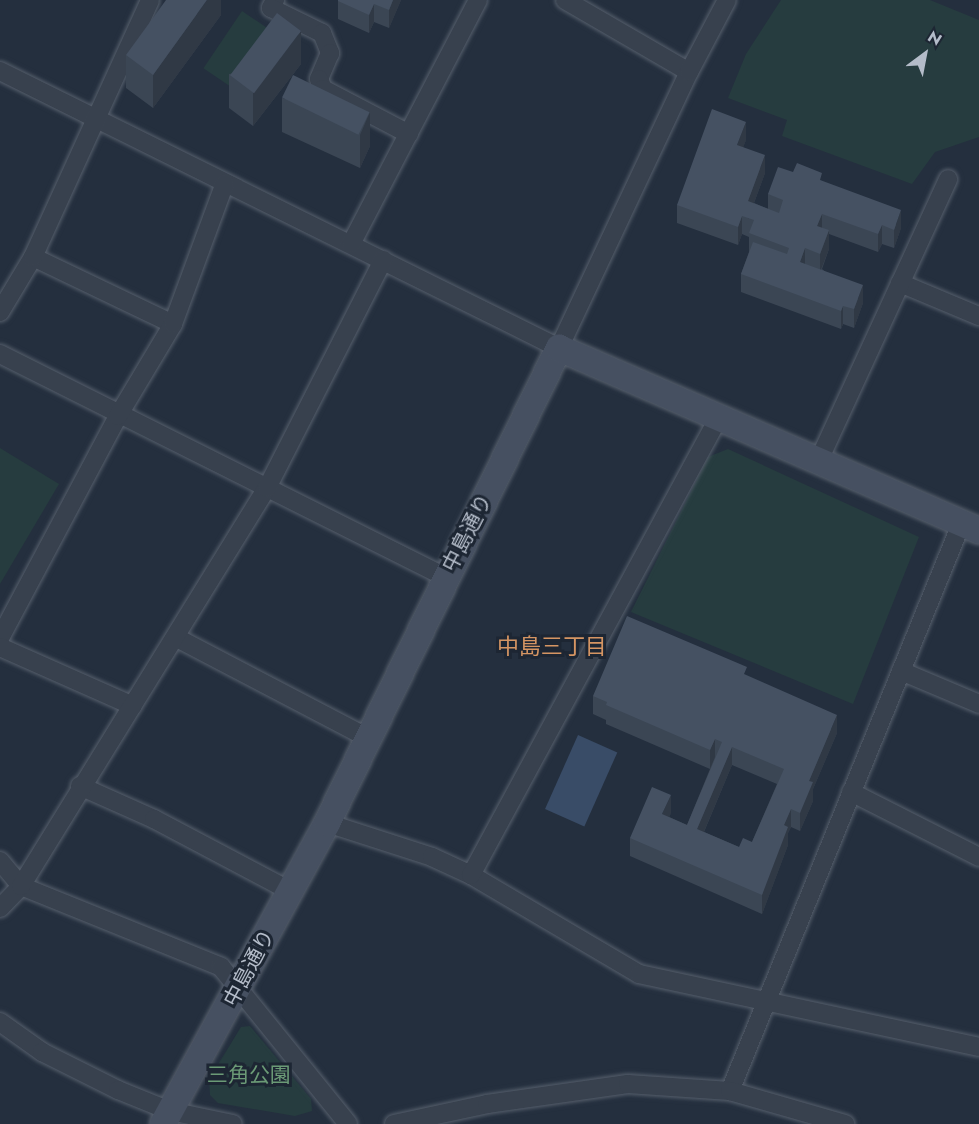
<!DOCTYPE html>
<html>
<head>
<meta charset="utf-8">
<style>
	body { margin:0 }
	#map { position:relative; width:979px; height:1124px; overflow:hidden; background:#242f3e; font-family:Jost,"Noto Sans JP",sans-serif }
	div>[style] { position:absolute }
	.green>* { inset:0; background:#263c3f; transform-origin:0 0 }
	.water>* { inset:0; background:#394c67; transform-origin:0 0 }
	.roads { filter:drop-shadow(0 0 2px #565f6c) drop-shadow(0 0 2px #565f6c) }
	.street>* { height:18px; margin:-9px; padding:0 9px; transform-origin:9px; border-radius:9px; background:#38414e }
	.secondary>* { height:26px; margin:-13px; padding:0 13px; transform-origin:13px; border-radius:13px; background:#465061 }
	.wall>* { inset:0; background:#3b4654 }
	.shaded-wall>* { inset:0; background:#303945 }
	.building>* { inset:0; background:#455162; transform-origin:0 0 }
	span { translate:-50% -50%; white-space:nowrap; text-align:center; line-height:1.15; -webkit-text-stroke:6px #1d2633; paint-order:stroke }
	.street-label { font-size:21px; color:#b4bcc9 }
	.park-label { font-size:21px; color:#6b9a76 }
	.neighbourhood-label { font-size:22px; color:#d59563 }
	.north { position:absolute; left:895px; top:24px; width:60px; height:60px; -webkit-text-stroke:4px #1d2633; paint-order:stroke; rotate:32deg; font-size:16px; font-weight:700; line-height:24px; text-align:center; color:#b4bcc9 }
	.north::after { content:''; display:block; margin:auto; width:21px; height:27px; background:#b4bcc9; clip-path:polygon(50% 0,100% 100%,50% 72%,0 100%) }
</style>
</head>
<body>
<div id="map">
	<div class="green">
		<i style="clip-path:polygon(781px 0,930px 0,979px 20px,979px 137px,935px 152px,912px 184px,782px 136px,787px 120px,728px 98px,746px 54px)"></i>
		<i style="left:242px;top:11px;width:37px;height:69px;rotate:34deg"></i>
		<i style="clip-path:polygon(0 448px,59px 484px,0 584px)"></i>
		<i style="clip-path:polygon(728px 449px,919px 537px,853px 704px,631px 612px,708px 457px)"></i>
		<i style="clip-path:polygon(250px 1026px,311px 1099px,312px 1111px,295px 1116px,218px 1103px,210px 1095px,209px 1079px,241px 1027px)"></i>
	</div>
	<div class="water">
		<i style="left:578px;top:735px;width:43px;height:81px;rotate:24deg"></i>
	</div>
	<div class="roads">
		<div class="street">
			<i style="left:275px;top:0;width:9px;rotate:117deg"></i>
			<i style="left:271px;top:8px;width:57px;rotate:26.1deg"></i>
			<i style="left:322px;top:33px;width:22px;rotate:68deg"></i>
			<i style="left:330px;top:53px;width:28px;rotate:113deg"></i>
			<i style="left:319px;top:79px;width:11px;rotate:68deg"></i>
			<i style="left:323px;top:89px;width:97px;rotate:27.6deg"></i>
			<i style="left:565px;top:0;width:143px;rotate:30.1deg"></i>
			<i style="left:0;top:71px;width:624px;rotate:26.36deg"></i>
			<i style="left:559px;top:348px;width:305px;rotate:-64.8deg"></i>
			<i style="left:689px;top:72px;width:81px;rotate:-62.2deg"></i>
			<i style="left:351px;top:244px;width:275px;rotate:-62.5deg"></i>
			<i style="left:33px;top:257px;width:155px;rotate:25.6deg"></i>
			<i style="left:900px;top:283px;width:86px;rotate:22.7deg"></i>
			<i style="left:0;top:312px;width:64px;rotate:-59deg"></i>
			<i style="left:33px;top:257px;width:282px;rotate:-65.5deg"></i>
			<i style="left:0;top:354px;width:498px;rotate:26.6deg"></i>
			<i style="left:819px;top:460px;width:309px;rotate:-65.3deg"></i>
			<i style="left:0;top:638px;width:251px;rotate:-62deg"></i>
			<i style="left:118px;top:416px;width:107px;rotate:-59.1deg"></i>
			<i style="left:173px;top:324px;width:150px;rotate:-69.8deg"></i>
			<i style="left:177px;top:638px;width:213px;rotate:27.6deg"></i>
			<i style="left:0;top:647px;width:145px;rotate:23.9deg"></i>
			<i style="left:901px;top:671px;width:85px;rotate:22.9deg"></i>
			<i style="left:80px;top:786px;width:81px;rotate:24deg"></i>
			<i style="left:154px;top:819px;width:154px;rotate:27.9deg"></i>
			<i style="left:851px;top:792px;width:144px;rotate:26.9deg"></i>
			<i style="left:327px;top:823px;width:110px;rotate:17.9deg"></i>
			<i style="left:432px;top:857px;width:43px;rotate:24.8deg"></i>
			<i style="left:471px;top:875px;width:195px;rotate:30.5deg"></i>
			<i style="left:639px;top:974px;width:348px;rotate:12.1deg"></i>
			<i style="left:0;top:861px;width:33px;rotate:50deg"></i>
			<i style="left:21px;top:886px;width:216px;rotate:22deg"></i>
			<i style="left:221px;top:967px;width:202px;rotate:51deg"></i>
			<i style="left:471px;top:875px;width:521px;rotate:-61.57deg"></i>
			<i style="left:0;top:908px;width:30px;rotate:-46deg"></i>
			<i style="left:21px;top:886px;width:468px;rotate:-58.3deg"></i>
			<i style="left:267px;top:488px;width:256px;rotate:-63deg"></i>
			<i style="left:0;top:1022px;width:52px;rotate:35.5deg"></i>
			<i style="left:42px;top:1052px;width:85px;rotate:26.6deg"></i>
			<i style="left:118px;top:1090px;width:56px;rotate:22deg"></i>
			<i style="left:170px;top:1111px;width:64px;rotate:11.7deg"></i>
			<i style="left:730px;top:1091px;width:612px;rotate:-67.83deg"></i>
			<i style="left:394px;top:1124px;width:95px;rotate:-12.1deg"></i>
			<i style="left:487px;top:1104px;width:142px;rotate:-8.1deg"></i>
			<i style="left:628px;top:1084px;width:102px;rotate:3.9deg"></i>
			<i style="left:730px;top:1091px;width:120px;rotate:16deg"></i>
		</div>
		<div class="secondary">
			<i style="left:163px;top:1124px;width:343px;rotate:-61.4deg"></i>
			<i style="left:327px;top:823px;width:529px;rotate:-63.97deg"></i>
			<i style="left:559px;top:348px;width:458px;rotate:23.5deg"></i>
		</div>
	</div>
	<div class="wall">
		<i style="clip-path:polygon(221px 0,221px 15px,153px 108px,126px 88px,126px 55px)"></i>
		<i style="clip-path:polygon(401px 0,389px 28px,374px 22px,369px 33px,338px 19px,338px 1px)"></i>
		<i style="clip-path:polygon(301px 64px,253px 126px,229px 108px,229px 74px)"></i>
		<i style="clip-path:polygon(282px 98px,370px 112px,370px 146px,360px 168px,282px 132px)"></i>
		<i style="clip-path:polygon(746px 140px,743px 147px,765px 173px,754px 203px,768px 209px,768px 194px,793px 172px,822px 181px,901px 228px,894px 248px,882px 244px,878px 252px,829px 234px,829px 249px,822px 269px,863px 303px,854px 328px,843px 324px,841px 329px,741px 292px,741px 274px,749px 252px,749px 237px,742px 234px,738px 245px,677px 223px,677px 205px)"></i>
		<i style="clip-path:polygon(evenodd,747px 676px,837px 733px,813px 789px,813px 801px,800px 831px,791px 827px,788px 833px,788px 845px,762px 914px,630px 856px,630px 838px,671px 813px,669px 817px,687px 825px,710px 769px,606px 724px,606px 720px,593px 714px,593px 696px,747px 676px,732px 765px,777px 784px,752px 842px,739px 847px,704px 832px,732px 765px)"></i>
	</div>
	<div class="shaded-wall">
		<i style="clip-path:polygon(207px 0,221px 0,221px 15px,153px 108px,153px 75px)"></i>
		<i style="clip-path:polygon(393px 0,401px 0,389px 28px,389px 10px)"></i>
		<i style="clip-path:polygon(374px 4px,374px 22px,369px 33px,369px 15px)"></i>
		<i style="clip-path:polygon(301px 31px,301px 64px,253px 126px,253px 93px)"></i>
		<i style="clip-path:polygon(370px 112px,370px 146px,360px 168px,360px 135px)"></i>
		<i style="clip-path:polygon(746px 122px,746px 140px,737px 163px,737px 145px)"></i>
		<i style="clip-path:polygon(765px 155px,765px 173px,748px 219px,748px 201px)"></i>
		<i style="clip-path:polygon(901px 210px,901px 228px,894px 248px,894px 230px)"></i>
		<i style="clip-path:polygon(822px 214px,822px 232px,817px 226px)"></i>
		<i style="clip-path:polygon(742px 216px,742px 234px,738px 245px,738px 227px)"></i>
		<i style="clip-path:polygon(882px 225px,882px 244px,878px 252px,878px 234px)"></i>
		<i style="clip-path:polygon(829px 230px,829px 249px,820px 272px,820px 254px)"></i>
		<i style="clip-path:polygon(805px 248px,805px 266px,800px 262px)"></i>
		<i style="clip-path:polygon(863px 285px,863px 303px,854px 328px,854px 309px)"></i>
		<i style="clip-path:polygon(843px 306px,843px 324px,841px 329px,841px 311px)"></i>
		<i style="clip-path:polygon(837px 715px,837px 733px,813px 789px,813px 801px,800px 831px,800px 813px,809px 781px)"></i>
		<i style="clip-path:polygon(715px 739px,715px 757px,710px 769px,710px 750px)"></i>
		<i style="clip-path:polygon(732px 747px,732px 765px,697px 848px,697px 829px)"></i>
		<i style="clip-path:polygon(671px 795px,671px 813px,662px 833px,662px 814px)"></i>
		<i style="clip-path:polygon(791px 809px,791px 827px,788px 833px,788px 845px,762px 914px,762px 895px,784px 825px)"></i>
	</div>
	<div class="building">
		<i style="clip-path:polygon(166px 0,207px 0,153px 75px,126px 55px)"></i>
		<i style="clip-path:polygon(338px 0,393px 0,389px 10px,374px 4px,369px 15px,338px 1px)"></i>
		<i style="left:277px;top:13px;width:30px;height:78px;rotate:37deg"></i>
		<i style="left:293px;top:75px;width:85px;height:25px;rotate:26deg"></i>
		<i style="clip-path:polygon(712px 109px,746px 122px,737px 145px,765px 155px,748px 201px,779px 213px,783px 200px,768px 194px,778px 167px,793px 172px,797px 163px,822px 173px,820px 180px,901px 210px,894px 230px,882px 225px,878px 234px,822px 214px,817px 226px,829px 230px,820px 254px,805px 248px,800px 262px,863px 285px,854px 309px,843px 306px,841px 311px,741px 274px,753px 242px,787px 254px,789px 248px,749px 233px,754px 220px,742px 216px,738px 227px,677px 205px)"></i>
		<i style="clip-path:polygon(evenodd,627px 616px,747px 667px,744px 674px,837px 715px,809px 781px,813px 782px,800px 813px,791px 809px,784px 825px,788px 827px,762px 895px,630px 838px,652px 787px,671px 795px,662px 814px,687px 825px,722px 742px,715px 739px,710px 750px,606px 705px,607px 702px,593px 696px,627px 616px,732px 747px,784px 769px,752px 842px,743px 838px,739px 847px,697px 829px,732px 747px)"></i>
	</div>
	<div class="street-label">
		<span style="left:467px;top:533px;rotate:-63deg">中島通り</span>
		<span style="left:249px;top:968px;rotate:-62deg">中島通り</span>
	</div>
	<div class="park-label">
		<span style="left:249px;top:1075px">三角公園</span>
	</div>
	<div class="neighbourhood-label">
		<span style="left:552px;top:647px">中島三丁目</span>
	</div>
	<div class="north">N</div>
</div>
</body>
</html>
